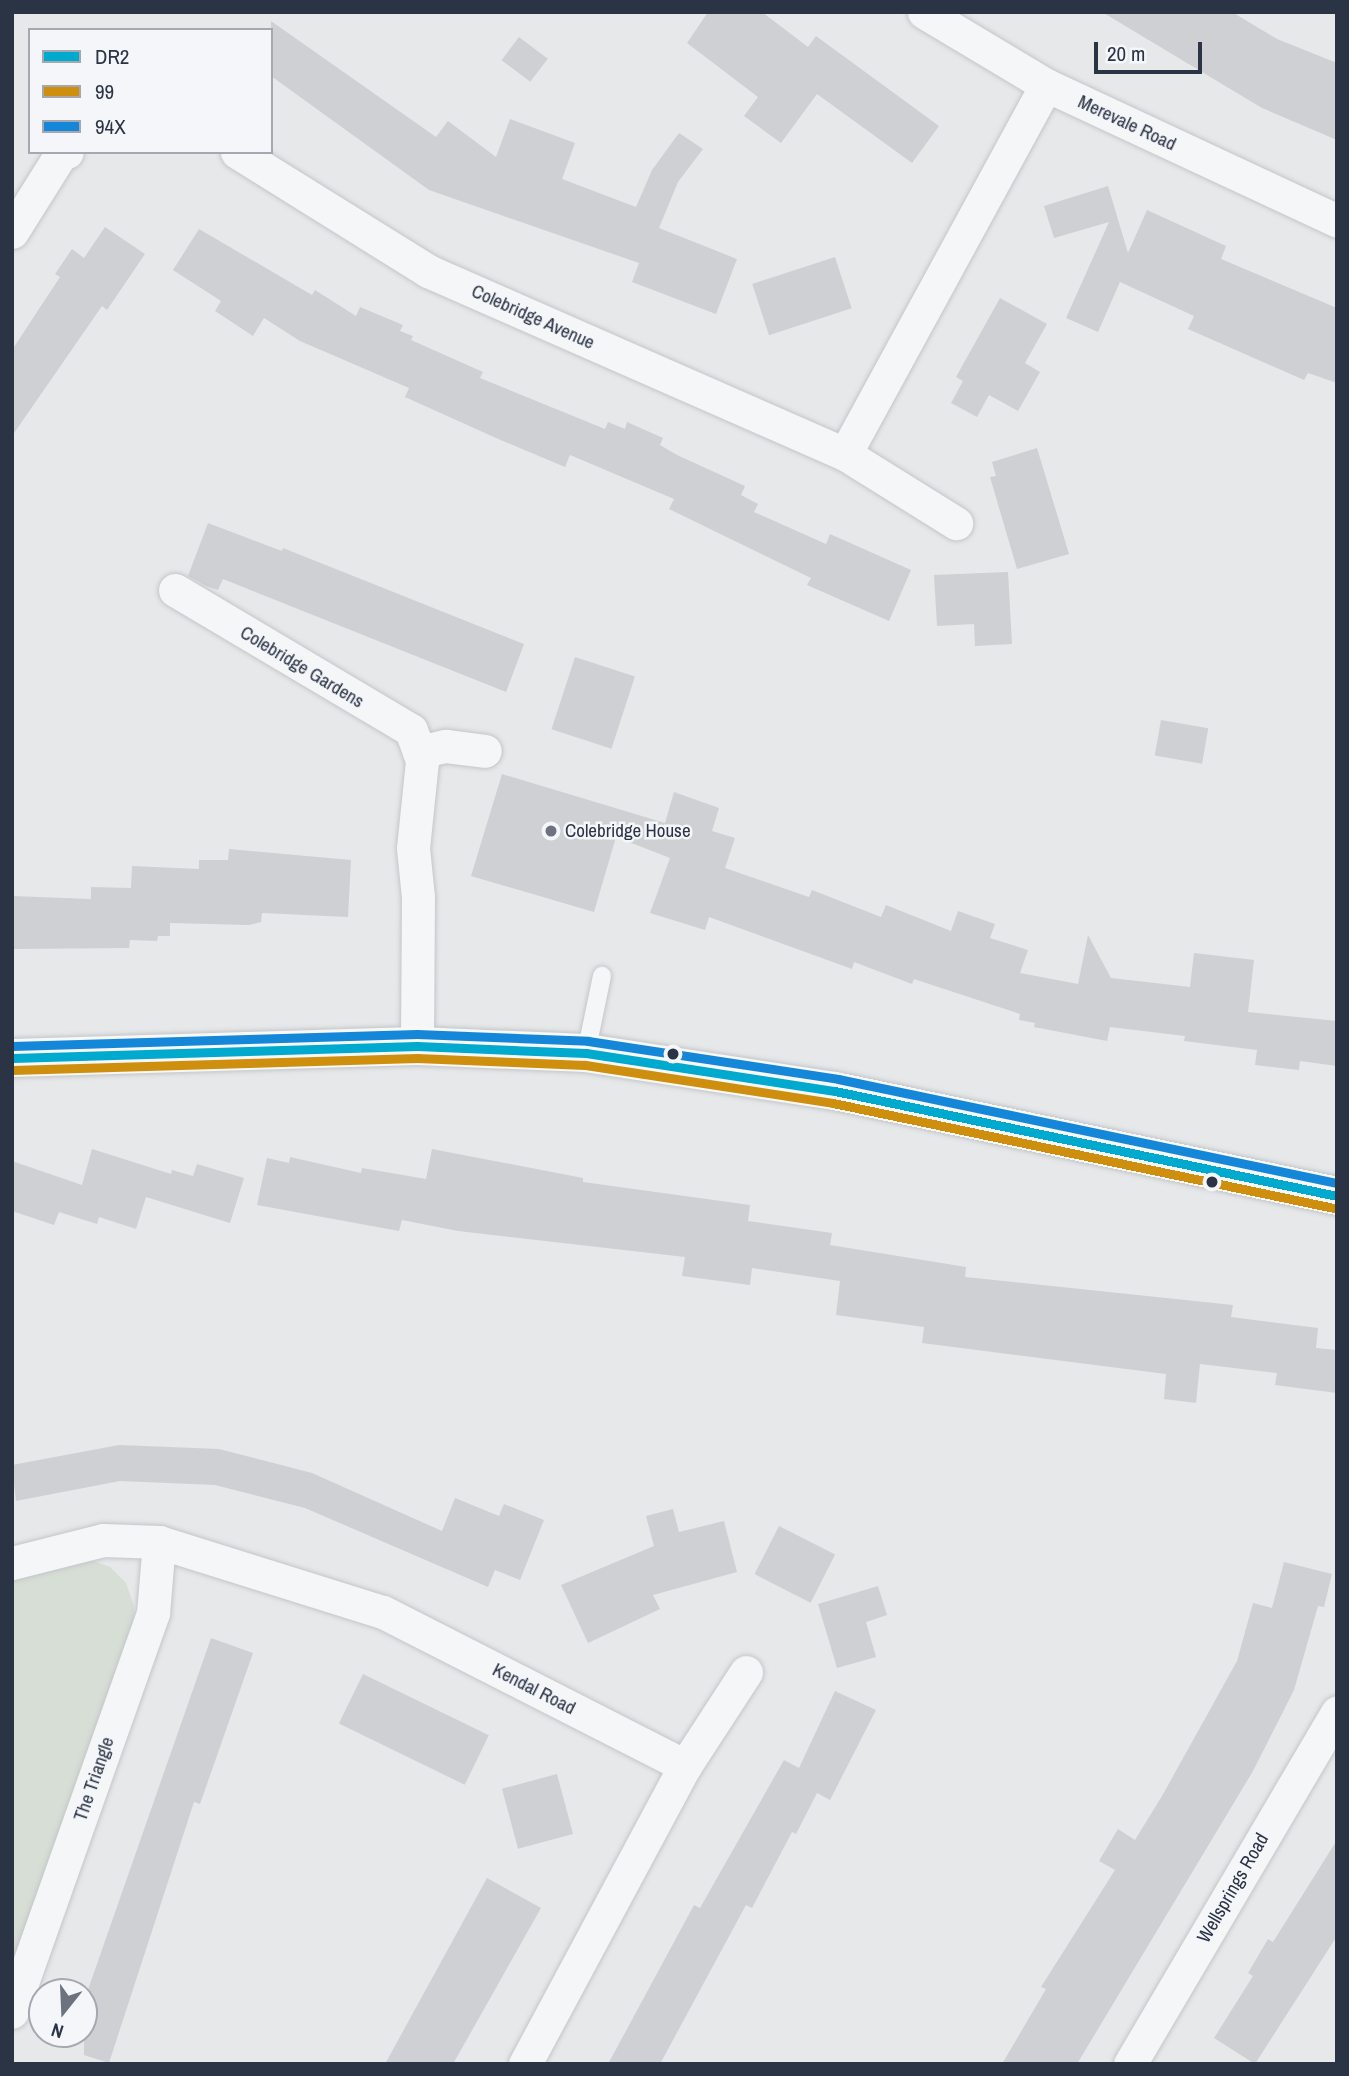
<!DOCTYPE html>
<html>
<head>
<meta charset="utf-8">
<style>
	body { margin:0 }
	#map { position:relative; width:1349px; height:2076px; overflow:hidden; background:#e6e8ea; font-family:"Archivo Narrow",sans-serif }
	div>[style] { position:absolute }
	.green>* { inset:0; background:#d6ded6 }
	.building>* { inset:0; background:#ced0d3; transform-origin:0 0 }
	.roads { filter:drop-shadow(0 0 2px #c4c6c8) drop-shadow(0 0 2px #c4c6c8) }
	.service>* { height:18px; margin:-9px; padding:0 9px; transform-origin:9px; border-radius:9px; background:#f5f6f7 }
	.minor>* { height:33px; margin:-16.5px; padding:0 16.5px; transform-origin:16.5px; border-radius:16.5px; background:#f5f6f7 }
	.secondary>* { height:38px; margin:-19px; padding:0 19px; transform-origin:19px; border-radius:19px; background:#f8f8f8 }
	.bus-1>* { height:9px; margin:-4.5px; padding:0 4.5px; transform-origin:4.5px; border-radius:4.5px; background:#00a9ce }
	.bus-2>* { height:9px; margin:-4.5px; padding:0 4.5px; transform-origin:4.5px; border-radius:4.5px; background:#ce8f0e }
	.bus-3>* { height:9px; margin:-4.5px; padding:0 4.5px; transform-origin:4.5px; border-radius:4.5px; background:#1487d9 }
	.dots>* { width:19px; height:19px; translate:-50% -50%; box-sizing:border-box; border:4px solid #f4f6f9; border-radius:50% }
	span { translate:-50% -50%; white-space:nowrap; text-align:center; line-height:1.15; -webkit-text-stroke:5px #f4f6f9; paint-order:stroke }
	.street-label { font-size:19px; color:#2b3445 }
	.poi-label { font-size:19px; color:#2b3445 }
	.left { translate:0 -50%; text-align:left }
	.frame { position:absolute; inset:0; border:14px solid #2b3445; pointer-events:none }
	.legend { position:absolute; left:28px; top:28px; width:245px; height:126px; box-sizing:border-box; background:#f4f6f9; border:2px solid #a4a8b1; margin:0; padding:9px 12px; list-style:none; font-size:21px; color:#2b3445 }
	.legend li { display:flex; align-items:center; gap:14px; height:35px }
	.legend b { width:35px; border:2px solid #a4a8b1 }
	.north { position:absolute; left:28px; top:1978px; width:70px; height:70px; box-sizing:border-box; background:#f4f6f9; border:2px solid #a4a8b1; border-radius:50%; rotate:198deg; font-size:19px; font-weight:700; line-height:28px; text-align:center; color:#2b3445 }
	.north::after { content:''; display:block; margin:auto; width:24px; height:32px; background:#6c737f; clip-path:polygon(50% 0,100% 100%,50% 72%,0 100%) }
	.scale { position:absolute; left:1094px; top:42px; width:108px; height:32px; box-sizing:border-box; border:4px solid #2b3445; border-top:0; padding-left:9px; font-size:21px; line-height:24px; white-space:nowrap; color:#2b3445; -webkit-text-stroke:5px #f4f6f9; paint-order:stroke }
</style>
</head>
<body>
<div id="map">
	<div class="green">
		<i style="clip-path:polygon(85px 1558px,110px 1567px,126px 1583px,134px 1606px,135px 1628px,12px 1970px,12px 1575px)"></i>
	</div>
	<div class="building">
		<i style="clip-path:polygon(708px 12px,762px 12px,808px 47px,816px 36px,939px 126px,912px 163px,817px 94px,781px 143px,744px 116px,758px 97px,687px 43px)"></i>
		<i style="clip-path:polygon(1102px 12px,1232px 12px,1277px 39px,1337px 63px,1337px 140px,1262px 108px)"></i>
		<i style="clip-path:polygon(271px 21px,436px 137px,448px 121px,496px 157px,510px 119px,575px 143px,562px 179px,636px 207px,652px 170px,679px 133px,703px 149px,678px 182px,659px 228px,737px 259px,716px 314px,632px 282px,639px 263px,429px 190px,271px 76px)"></i>
		<i style="left:519px;top:37px;width:36px;height:29px;rotate:37deg"></i>
		<i style="clip-path:polygon(1108px 186px,1128px 253px,1147px 210px,1226px 246px,1221px 259px,1337px 308px,1337px 383px,1308px 373px,1304px 380px,1188px 329px,1194px 316px,1120px 282px,1098px 332px,1066px 318px,1109px 222px,1054px 238px,1044px 206px)"></i>
		<i style="clip-path:polygon(105px 227px,145px 254px,107px 310px,102px 306px,12px 436px,12px 350px,60px 277px,55px 274px,72px 249px,84px 258px)"></i>
		<i style="clip-path:polygon(199px 229px,312px 295px,315px 290px,356px 316px,360px 307px,403px 325px,400px 331px,413px 336px,411px 340px,483px 372px,480px 378px,605px 429px,608px 422px,625px 429px,627px 422px,663px 438px,660px 445px,677px 455px,745px 486px,741px 495px,758px 504px,754px 512px,826px 544px,830px 534px,911px 570px,889px 621px,807px 585px,811px 578px,669px 509px,674px 499px,570px 455px,565px 467px,496px 438px,405px 397px,409px 388px,300px 341px,264px 318px,253px 336px,215px 311px,221px 301px,173px 270px)"></i>
		<i style="left:835px;top:257px;width:54px;height:87px;rotate:72deg"></i>
		<i style="clip-path:polygon(1000px 298px,1047px 324px,1025px 363px,1040px 372px,1018px 411px,989px 395px,977px 417px,951px 403px,963px 381px,956px 377px)"></i>
		<i style="clip-path:polygon(1037px 448px,1069px 554px,1017px 569px,990px 477px,996px 476px,992px 462px)"></i>
		<i style="clip-path:polygon(208px 523px,282px 551px,283px 548px,524px 644px,506px 692px,223px 579px,218px 590px,206px 586px,188px 576px)"></i>
		<i style="clip-path:polygon(1008px 572px,1012px 644px,975px 646px,974px 624px,937px 626px,934px 575px)"></i>
		<i style="left:575px;top:657px;width:63px;height:76px;rotate:18deg"></i>
		<i style="left:1161px;top:720px;width:48px;height:36px;rotate:10deg"></i>
		<i style="clip-path:polygon(502px 774px,665px 823px,674px 792px,719px 808px,712px 831px,735px 838px,725px 868px,809px 897px,812px 890px,881px 917px,886px 905px,951px 931px,958px 911px,995px 924px,990px 938px,1028px 950px,1020px 973px,1078px 984px,1088px 935px,1111px 978px,1190px 987px,1194px 953px,1254px 960px,1248px 1012px,1337px 1021px,1337px 1066px,1300px 1061px,1299px 1070px,1255px 1065px,1257px 1050px,1184px 1041px,1185px 1036px,1110px 1027px,1107px 1041px,1034px 1027px,1035px 1023px,1019px 1020px,1020px 1014px,914px 979px,912px 984px,854px 962px,852px 969px,709px 917px,705px 930px,650px 913px,670px 858px,616px 837px,594px 912px,471px 876px)"></i>
		<i style="clip-path:polygon(229px 849px,351px 860px,348px 917px,262px 913px,261px 922px,249px 925px,170px 923px,170px 936px,158px 936px,157px 941px,130px 940px,129px 948px,12px 949px,12px 896px,91px 899px,91px 887px,131px 888px,132px 866px,199px 869px,199px 860px,228px 860px)"></i>
		<i style="clip-path:polygon(92px 1149px,171px 1174px,172px 1170px,193px 1176px,197px 1164px,244px 1178px,230px 1223px,146px 1197px,136px 1229px,99px 1217px,97px 1224px,59px 1212px,54px 1225px,12px 1211px,12px 1161px,82px 1185px)"></i>
		<i style="clip-path:polygon(432px 1149px,583px 1178px,583px 1182px,750px 1205px,748px 1221px,832px 1233px,830px 1245px,966px 1267px,965px 1277px,1233px 1305px,1231px 1317px,1318px 1328px,1316px 1348px,1337px 1350px,1337px 1393px,1275px 1385px,1277px 1373px,1200px 1364px,1196px 1403px,1164px 1399px,1166px 1374px,922px 1343px,924px 1327px,836px 1315px,840px 1281px,752px 1268px,750px 1285px,682px 1276px,685px 1257px,458px 1231px,402px 1220px,399px 1231px,257px 1205px,267px 1158px,289px 1163px,290px 1157px,361px 1173px,362px 1168px,426px 1179px)"></i>
		<i style="clip-path:polygon(119px 1445px,219px 1449px,312px 1473px,442px 1531px,455px 1498px,499px 1516px,504px 1504px,544px 1520px,520px 1580px,495px 1570px,488px 1587px,305px 1508px,215px 1485px,120px 1481px,16px 1501px,12px 1465px)"></i>
		<i style="clip-path:polygon(673px 1509px,679px 1532px,724px 1521px,737px 1572px,653px 1595px,660px 1609px,588px 1643px,561px 1585px,654px 1546px,646px 1516px)"></i>
		<i style="left:779px;top:1526px;width:63px;height:54px;rotate:27deg"></i>
		<i style="clip-path:polygon(1284px 1562px,1332px 1574px,1324px 1607px,1318px 1606px,1294px 1690px,1253px 1771px,1077px 2064px,1002px 2064px,1046px 1989px,1041px 1987px,1115px 1870px,1099px 1861px,1118px 1829px,1135px 1840px,1162px 1796px,1237px 1661px,1253px 1603px,1272px 1608px)"></i>
		<i style="clip-path:polygon(878px 1586px,887px 1615px,866px 1622px,876px 1657px,837px 1668px,818px 1604px)"></i>
		<i style="clip-path:polygon(211px 1638px,253px 1653px,200px 1804px,194px 1802px,109px 2063px,84px 2055px,84px 2001px)"></i>
		<i style="left:363px;top:1674px;width:140px;height:55px;rotate:26deg"></i>
		<i style="clip-path:polygon(835px 1691px,876px 1710px,830px 1800px,817px 1793px,796px 1834px,792px 1832px,752px 1908px,746px 1905px,660px 2064px,608px 2064px,694px 1905px,700px 1908px,784px 1760px,799px 1768px)"></i>
		<i style="left:557px;top:1774px;width:62px;height:57px;rotate:75deg"></i>
		<i style="clip-path:polygon(1337px 1840px,1337px 1936px,1255px 2064px,1214px 2038px,1253px 1976px,1248px 1973px,1268px 1939px,1273px 1942px)"></i>
		<i style="clip-path:polygon(487px 1878px,541px 1908px,453px 2064px,385px 2064px)"></i>
	</div>
	<div class="roads">
		<div class="service">
			<i style="left:586px;top:1053px;width:79px;rotate:-78.3deg"></i>
		</div>
		<div class="minor">
			<i style="left:924px;top:12px;width:142px;rotate:30.9deg"></i>
			<i style="left:1046px;top:85px;width:321px;rotate:25deg"></i>
			<i style="left:237px;top:152px;width:225px;rotate:31.9deg"></i>
			<i style="left:428px;top:271px;width:455px;rotate:23.7deg"></i>
			<i style="left:845px;top:454px;width:131px;rotate:31.9deg"></i>
			<i style="left:12px;top:232px;width:92px;rotate:-57.9deg"></i>
			<i style="left:61px;top:154px;width:6px;rotate:-18deg"></i>
			<i style="left:845px;top:454px;width:420px;rotate:-61.4deg"></i>
			<i style="left:175px;top:590px;width:274px;rotate:30.7deg"></i>
			<i style="left:411px;top:730px;width:33px;rotate:70deg"></i>
			<i style="left:422px;top:761px;width:87px;rotate:95.9deg"></i>
			<i style="left:413px;top:848px;width:49px;rotate:84.2deg"></i>
			<i style="left:418px;top:897px;width:149px;rotate:90.4deg"></i>
			<i style="left:419px;top:752px;width:28px;rotate:-13deg"></i>
			<i style="left:446px;top:746px;width:39px;rotate:7deg"></i>
			<i style="left:159px;top:1542px;width:235px;rotate:17.4deg"></i>
			<i style="left:383px;top:1612px;width:339px;rotate:27deg"></i>
			<i style="left:12px;top:1563px;width:94px;rotate:-14.2deg"></i>
			<i style="left:103px;top:1540px;width:56px;rotate:2deg"></i>
			<i style="left:159px;top:1542px;width:71px;rotate:94.8deg"></i>
			<i style="left:153px;top:1613px;width:423px;rotate:109.5deg"></i>
			<i style="left:525px;top:2064px;width:338px;rotate:-61.8deg"></i>
			<i style="left:685px;top:1766px;width:112px;rotate:-57deg"></i>
			<i style="left:1130px;top:2064px;width:408px;rotate:-59.5deg"></i>
		</div>
		<div class="secondary">
			<i style="left:12px;top:1058px;width:405px;rotate:-1.7deg"></i>
			<i style="left:417px;top:1046px;width:169px;rotate:2.4deg"></i>
			<i style="left:586px;top:1053px;width:252px;rotate:8.7deg"></i>
			<i style="left:835px;top:1091px;width:513px;rotate:11.81deg"></i>
		</div>
	</div>
	<div class="bus-1">
		<i style="left:12px;top:1058px;width:405px;rotate:-1.7deg"></i>
		<i style="left:417px;top:1046px;width:169px;rotate:2.4deg"></i>
		<i style="left:586px;top:1053px;width:252px;rotate:8.7deg"></i>
		<i style="left:835px;top:1091px;width:513px;rotate:11.81deg"></i>
	</div>
	<div class="bus-2">
		<i style="left:12px;top:1070px;width:405px;rotate:-1.7deg"></i>
		<i style="left:417px;top:1058px;width:168px;rotate:2.4deg"></i>
		<i style="left:585px;top:1065px;width:251px;rotate:8.7deg"></i>
		<i style="left:833px;top:1103px;width:512px;rotate:11.84deg"></i>
	</div>
	<div class="bus-3">
		<i style="left:12px;top:1046px;width:405px;rotate:-1.7deg"></i>
		<i style="left:417px;top:1034px;width:171px;rotate:2.3deg"></i>
		<i style="left:588px;top:1041px;width:253px;rotate:8.6deg"></i>
		<i style="left:838px;top:1079px;width:510px;rotate:11.77deg"></i>
	</div>
	<div class="dots">
		<i style="left:551px;top:831px;background:#6c737f"></i>
		<i style="left:673px;top:1054px;background:#2b3445"></i>
		<i style="left:1212px;top:1182px;background:#2b3445"></i>
	</div>
	<div class="street-label">
		<span style="left:1127px;top:123px;rotate:25deg">Merevale Road</span>
		<span style="left:533px;top:317px;rotate:24deg">Colebridge Avenue</span>
		<span style="left:302px;top:667px;rotate:31deg">Colebridge Gardens</span>
		<span style="left:534px;top:1689px;rotate:27deg">Kendal Road</span>
		<span style="left:94px;top:1779px;rotate:-71deg">The Triangle</span>
		<span style="left:1233px;top:1888px;rotate:-60deg">Wellsprings Road</span>
	</div>
	<div class="poi-label">
		<span class="left" style="left:565px;top:831px">Colebridge House</span>
	</div>
	<div class="frame"></div>
	<ul class="legend">
	<li><b style="height:9px;background:#00a9ce"></b>DR2</li>
	<li><b style="height:9px;background:#ce8f0e"></b>99</li>
	<li><b style="height:9px;background:#1487d9"></b>94X</li>
	</ul>
	<div class="north">N</div>
	<div class="scale">20 m</div>
</div>
</body>
</html>
